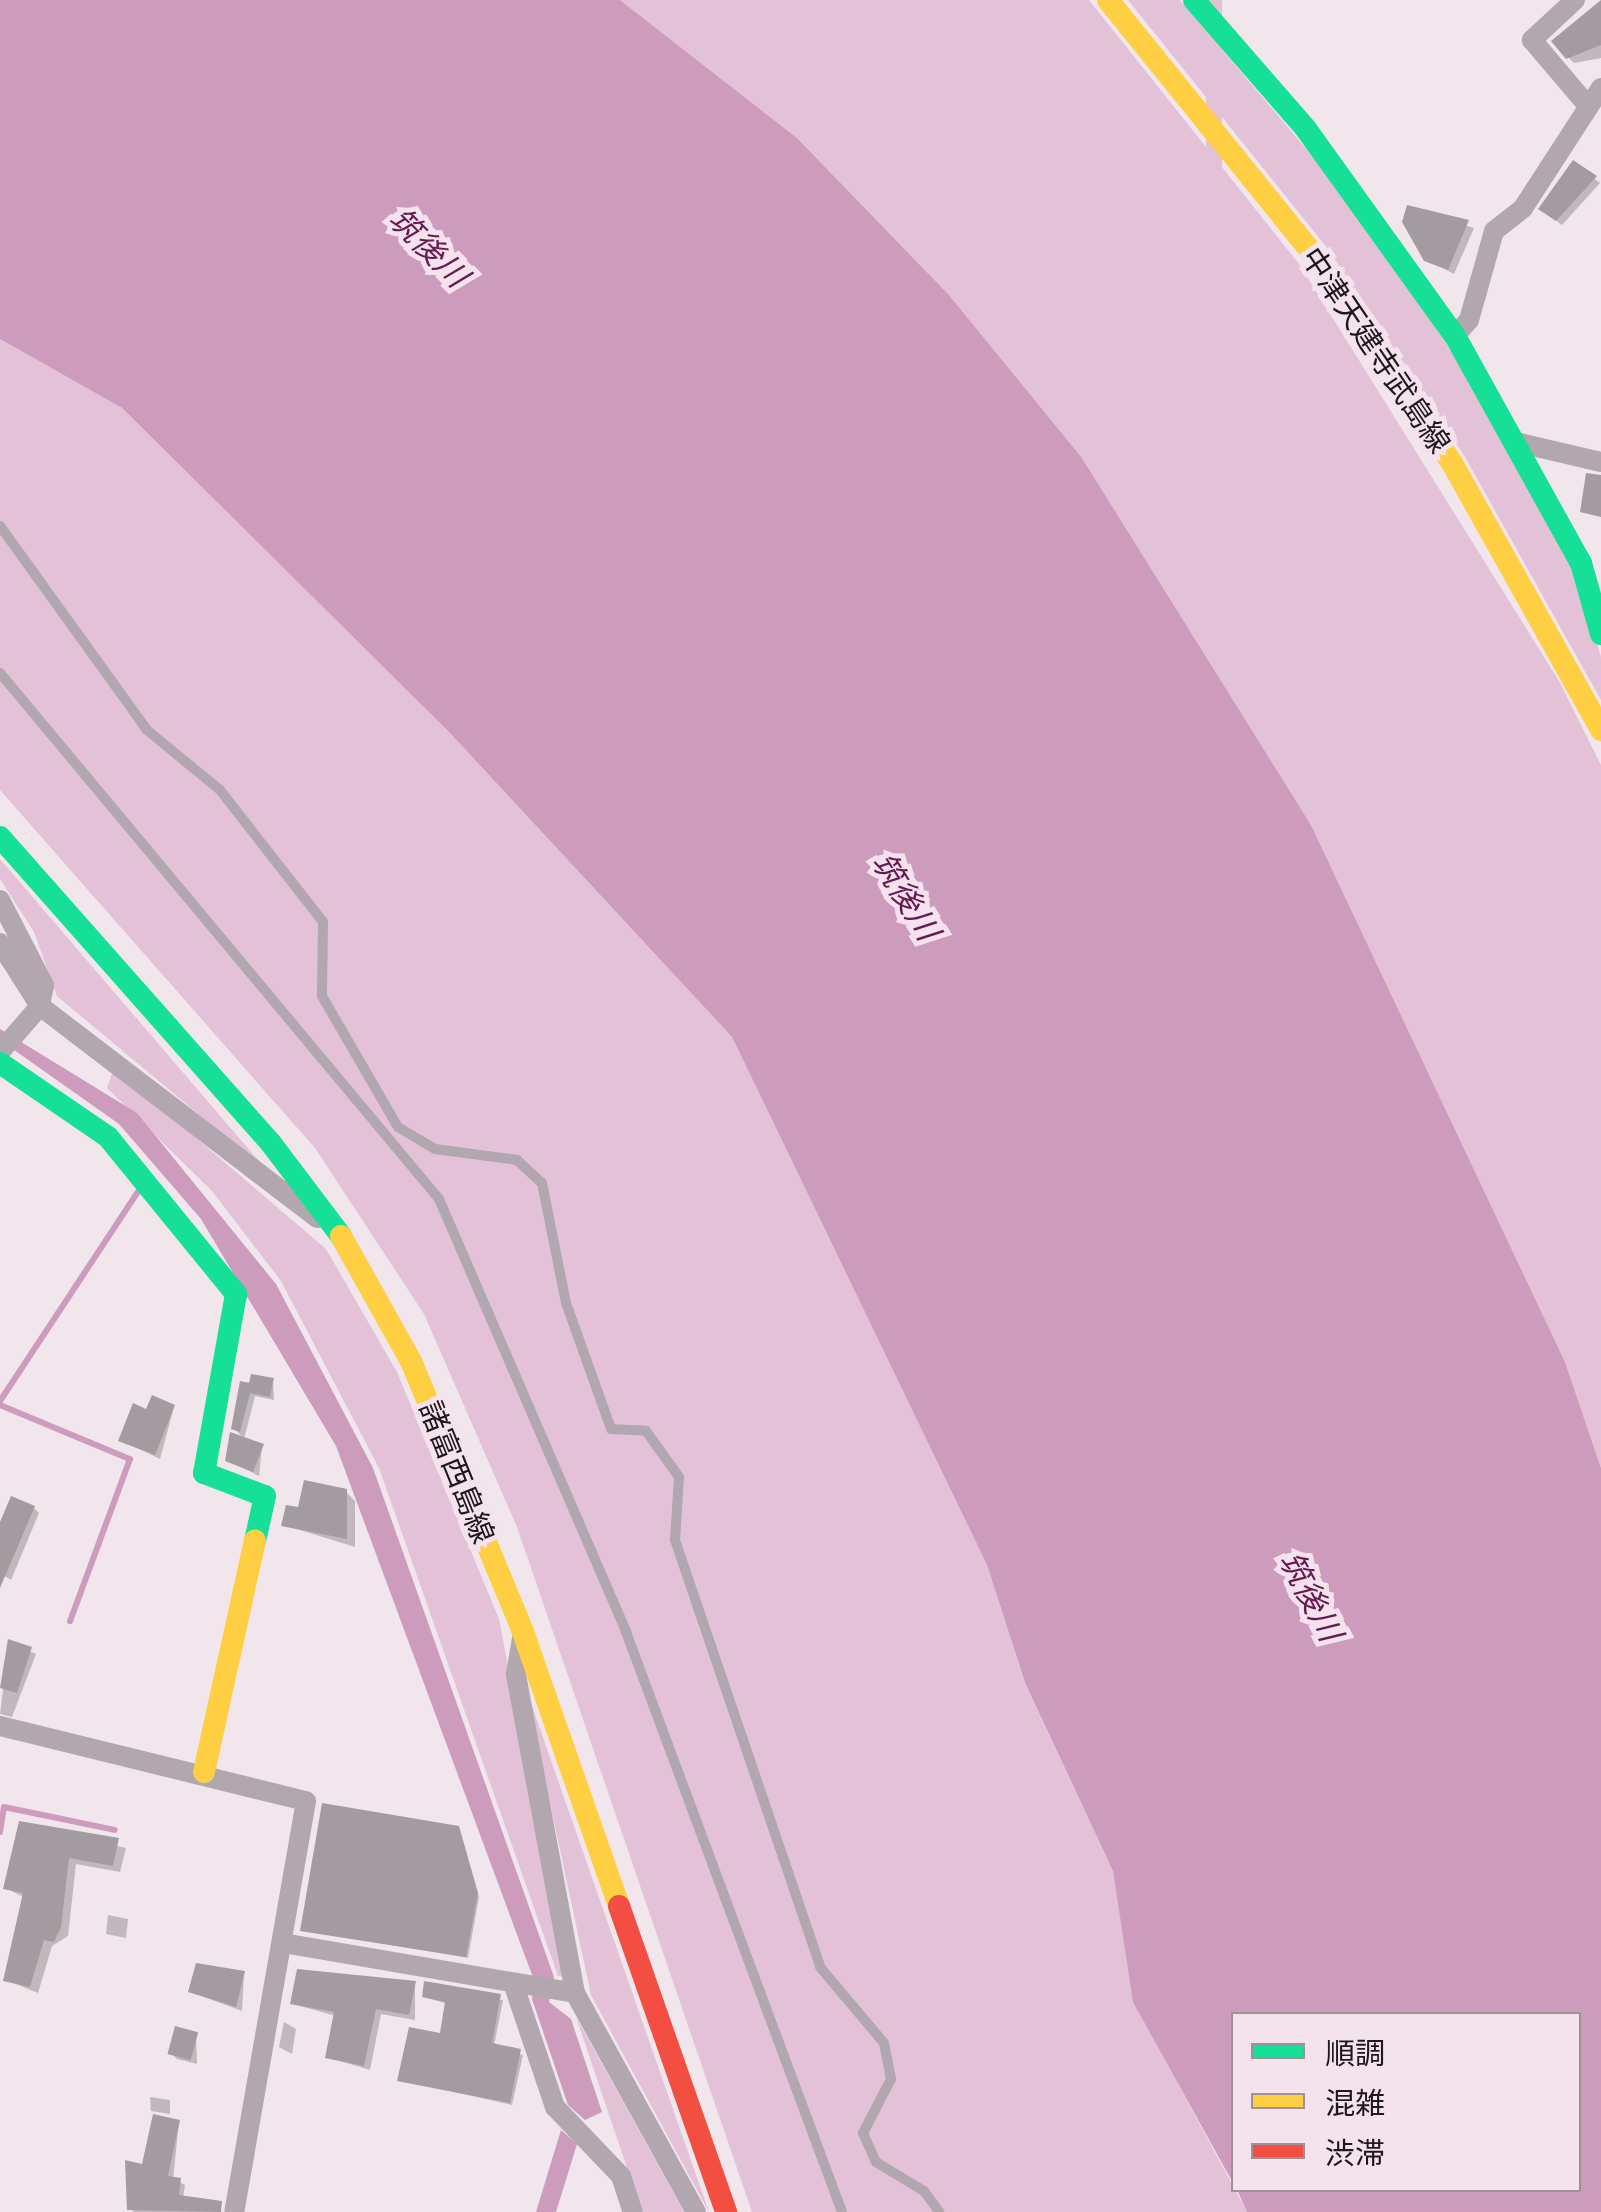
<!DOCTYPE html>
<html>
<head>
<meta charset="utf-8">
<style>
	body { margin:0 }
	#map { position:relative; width:1601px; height:2212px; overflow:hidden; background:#f0e6ec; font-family:"PT Sans Narrow","Noto Sans JP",sans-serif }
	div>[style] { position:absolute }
	.green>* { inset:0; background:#e3c2d7; transform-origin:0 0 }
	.water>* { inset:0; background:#cd9cbc }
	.shadow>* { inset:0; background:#0003 }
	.stream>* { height:6px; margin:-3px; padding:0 3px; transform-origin:3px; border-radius:3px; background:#cd9cbc }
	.building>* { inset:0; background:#a29ba0; transform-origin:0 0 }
	.lane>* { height:10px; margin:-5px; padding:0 5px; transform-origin:5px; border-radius:5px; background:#b2a7ae }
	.street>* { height:20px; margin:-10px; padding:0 10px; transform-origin:10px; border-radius:10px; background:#b2a7ae }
	.fast>* { height:22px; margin:-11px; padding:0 11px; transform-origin:11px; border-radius:11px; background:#16e098 }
	.slow>* { height:22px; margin:-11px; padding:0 11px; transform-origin:11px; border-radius:11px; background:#ffcf43 }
	.jam>* { height:22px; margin:-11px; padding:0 11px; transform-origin:11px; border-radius:11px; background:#f24e42 }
	span { translate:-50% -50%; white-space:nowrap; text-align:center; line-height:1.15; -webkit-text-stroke:10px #f4e2ed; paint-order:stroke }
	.street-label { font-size:30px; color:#1e181c }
	.water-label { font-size:32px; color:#671952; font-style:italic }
	.legend { position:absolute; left:1231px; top:2012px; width:350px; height:180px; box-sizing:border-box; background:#f4e2ed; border:2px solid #9e9199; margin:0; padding:12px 18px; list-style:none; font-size:30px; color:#1e181c }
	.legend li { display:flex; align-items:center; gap:20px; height:50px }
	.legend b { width:50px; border:2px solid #9e9199 }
</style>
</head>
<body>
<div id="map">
	<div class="green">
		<i style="clip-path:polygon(620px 0,1089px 0,1299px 264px,1559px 681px,1601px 765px,1601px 1468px,1565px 1362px,1311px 825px,1082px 458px,949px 295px,797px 138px)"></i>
		<i style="clip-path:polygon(1128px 0,1180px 0,1362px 215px,1514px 448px,1576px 567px,1601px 657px,1601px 700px,1465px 457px,1328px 249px)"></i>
		<i style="left:1206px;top:0;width:16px;height:261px"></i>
		<i style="clip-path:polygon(0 339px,122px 408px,449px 732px,732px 1037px,987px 1565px,1025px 1684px,1113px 1871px,1134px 2002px,1247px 2212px,752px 2212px,517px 1527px,424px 1314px,315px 1148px,0 790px)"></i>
		<i style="clip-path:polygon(0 859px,270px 1174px,57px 996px,34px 932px,0 879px)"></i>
		<i style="clip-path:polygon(114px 1068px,326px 1249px,397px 1372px,499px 1619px,567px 1975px,558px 1976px,379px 1468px,281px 1281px,212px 1191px,107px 1088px)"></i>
		<i style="clip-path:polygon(525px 1686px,709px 2212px,591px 1995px)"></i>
		<i style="clip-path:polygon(576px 2017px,684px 2212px,642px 2212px)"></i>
	</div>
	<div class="water">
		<i style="clip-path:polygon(0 0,620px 0,797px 138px,949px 295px,1082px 458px,1311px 825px,1565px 1362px,1601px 1468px,1601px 2212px,1247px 2212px,1237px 2190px,1578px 2190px,1578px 2014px,1234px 2014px,1233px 2183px,1133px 2002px,1113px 1871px,1025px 1683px,987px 1565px,732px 1037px,449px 732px,122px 408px,0 339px)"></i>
		<i style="clip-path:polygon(0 1029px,137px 1113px,276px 1284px,373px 1468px,554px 1977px,549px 2002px,571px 2019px,602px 2112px,585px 2120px,568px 2105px,532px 1999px,535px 1983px,336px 1446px,201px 1219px,119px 1124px,0 1040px)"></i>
		<i style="clip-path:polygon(561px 2130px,577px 2144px,556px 2212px,536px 2212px)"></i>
	</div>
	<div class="shadow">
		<i style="clip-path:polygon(1601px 1px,1601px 58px,1574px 63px,1568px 57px)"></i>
		<i style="clip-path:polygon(1574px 163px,1600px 183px,1562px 225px,1547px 214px)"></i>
		<i style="clip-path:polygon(1409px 208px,1474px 228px,1454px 274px,1426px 259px)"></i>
		<i style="clip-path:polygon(273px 1381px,274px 1400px,255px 1396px,244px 1439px,234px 1428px,242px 1383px)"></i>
		<i style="clip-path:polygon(174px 1407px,160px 1459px,121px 1440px,148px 1412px)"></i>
		<i style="clip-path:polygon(262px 1446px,259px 1476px,228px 1460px)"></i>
		<i style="clip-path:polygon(345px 1491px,355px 1501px,355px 1547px,284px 1525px)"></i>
		<i style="clip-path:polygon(34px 1508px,39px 1513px,11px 1580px,0 1573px,0 1528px)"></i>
		<i style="clip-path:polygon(9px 1642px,36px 1654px,12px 1717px,0 1714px)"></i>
		<i style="clip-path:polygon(21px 1824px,126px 1848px,120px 1872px,76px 1864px,68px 1936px,52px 1946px,38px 1993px,6px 1980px,25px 1898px,6px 1888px)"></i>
		<i style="clip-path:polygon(458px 1828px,479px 1897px,468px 1958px,302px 1930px)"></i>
		<i style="clip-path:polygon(108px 1915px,128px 1919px,126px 1938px,106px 1934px)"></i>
		<i style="clip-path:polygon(244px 1973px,242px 2011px,191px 1992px)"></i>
		<i style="clip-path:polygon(415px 1984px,415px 2020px,381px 2014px,370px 2070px,327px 2057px,336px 2016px,293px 2004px)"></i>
		<i style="clip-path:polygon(424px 1997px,503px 2000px,494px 2046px,523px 2055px,512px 2105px,400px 2080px,442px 2036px,448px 2004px)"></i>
		<i style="clip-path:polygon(284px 2022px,296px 2029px,292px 2054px,279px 2047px)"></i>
		<i style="clip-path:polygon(196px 2034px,197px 2064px,177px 2059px,171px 2053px)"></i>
		<i style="clip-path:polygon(150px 2097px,170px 2100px,170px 2114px,151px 2111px)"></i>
		<i style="clip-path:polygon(179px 2122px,173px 2179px,185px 2185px,183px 2198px,221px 2212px,133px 2212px,127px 2163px,143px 2167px)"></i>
	</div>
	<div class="stream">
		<i style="left:0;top:1401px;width:254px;rotate:-56.6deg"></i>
		<i style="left:0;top:1405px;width:141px;rotate:22.6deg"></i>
		<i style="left:130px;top:1459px;width:173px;rotate:110.3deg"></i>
		<i style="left:0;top:1832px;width:25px;rotate:-81deg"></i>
		<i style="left:4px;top:1807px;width:113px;rotate:11.7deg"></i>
	</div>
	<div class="building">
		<i style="clip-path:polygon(1601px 0,1601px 45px,1566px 59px,1551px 41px)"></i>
		<i style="clip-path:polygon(1573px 160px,1597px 176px,1556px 221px,1538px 209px)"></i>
		<i style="clip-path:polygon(1407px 205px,1469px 220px,1448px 270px,1424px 261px,1402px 222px)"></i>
		<i style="clip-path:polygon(1586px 473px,1601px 475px,1601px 517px,1580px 512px)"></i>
		<i style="clip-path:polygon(251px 1374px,274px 1378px,270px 1397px,250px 1393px,240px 1432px,231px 1429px,240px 1381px,249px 1383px)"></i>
		<i style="clip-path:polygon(152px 1395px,175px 1405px,155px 1455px,118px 1441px,133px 1403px,146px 1409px)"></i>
		<i style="clip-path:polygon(230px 1432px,264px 1444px,253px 1472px,225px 1461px)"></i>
		<i style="clip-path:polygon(304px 1480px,347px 1489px,347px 1539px,281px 1526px,286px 1505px,298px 1507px)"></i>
		<i style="clip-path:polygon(11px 1496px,35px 1506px,0 1588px,0 1522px)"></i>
		<i style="clip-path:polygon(8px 1639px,32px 1647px,17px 1693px,0 1688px)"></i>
		<i style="clip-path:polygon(322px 1803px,459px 1826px,478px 1893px,466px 1957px,300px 1931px)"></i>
		<i style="clip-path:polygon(19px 1821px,119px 1838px,113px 1866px,69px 1858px,61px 1927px,54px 1942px,44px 1940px,30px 1987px,3px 1981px,23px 1893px,3px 1889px)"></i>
		<i style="clip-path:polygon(196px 1963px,245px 1971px,236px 2007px,188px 1992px)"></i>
		<i style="clip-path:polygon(297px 1969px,416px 1981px,409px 2015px,376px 2009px,364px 2066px,325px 2058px,334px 2012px,290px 2004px)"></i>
		<i style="clip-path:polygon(424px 1981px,501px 1994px,492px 2043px,521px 2049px,510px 2103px,397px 2081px,409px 2027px,440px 2033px,445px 2002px,422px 1997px)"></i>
		<i style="left:175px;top:2026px;width:24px;height:29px;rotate:15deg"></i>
		<i style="clip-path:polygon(153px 2114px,180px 2120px,168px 2176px,181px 2178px,179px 2195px,222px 2201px,221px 2212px,127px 2210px,125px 2160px,142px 2164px)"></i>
	</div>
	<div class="lane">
		<i style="left:0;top:526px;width:251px;rotate:54.2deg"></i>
		<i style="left:147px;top:730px;width:94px;rotate:39.4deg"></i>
		<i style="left:220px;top:790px;width:167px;rotate:52deg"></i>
		<i style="left:323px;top:922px;width:74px;rotate:90.8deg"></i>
		<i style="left:322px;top:996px;width:151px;rotate:59.9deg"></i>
		<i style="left:398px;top:1127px;width:43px;rotate:30.7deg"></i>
		<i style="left:435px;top:1149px;width:83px;rotate:7.6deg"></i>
		<i style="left:517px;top:1160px;width:34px;rotate:43deg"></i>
		<i style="left:542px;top:1183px;width:122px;rotate:78.7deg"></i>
		<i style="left:566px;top:1303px;width:134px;rotate:70.3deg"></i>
		<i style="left:611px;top:1429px;width:35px;rotate:3deg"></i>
		<i style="left:646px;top:1431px;width:57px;rotate:54.3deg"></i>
		<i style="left:679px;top:1477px;width:63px;rotate:93.6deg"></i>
		<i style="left:675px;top:1540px;width:451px;rotate:71.2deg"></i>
		<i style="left:820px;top:1967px;width:99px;rotate:49.9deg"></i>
		<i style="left:884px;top:2043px;width:37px;rotate:79deg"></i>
		<i style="left:891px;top:2079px;width:61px;rotate:117.4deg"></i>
		<i style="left:863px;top:2133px;width:32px;rotate:66deg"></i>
		<i style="left:876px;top:2162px;width:56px;rotate:31.1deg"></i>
		<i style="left:924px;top:2191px;width:26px;rotate:54deg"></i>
		<i style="left:0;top:673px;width:685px;rotate:50.15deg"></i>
		<i style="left:439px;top:1199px;width:472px;rotate:66.6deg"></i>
		<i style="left:626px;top:1632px;width:619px;rotate:69.57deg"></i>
	</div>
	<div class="street">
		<i style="left:1575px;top:0;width:59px;rotate:137.1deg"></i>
		<i style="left:1532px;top:40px;width:87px;rotate:49.7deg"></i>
		<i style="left:1455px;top:336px;width:21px;rotate:-49deg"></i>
		<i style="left:1469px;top:320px;width:92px;rotate:-74.3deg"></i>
		<i style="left:1494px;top:231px;width:37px;rotate:-38deg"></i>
		<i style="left:1523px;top:208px;width:143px;rotate:-57deg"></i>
		<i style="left:1520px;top:443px;width:83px;rotate:13.2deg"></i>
		<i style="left:0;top:900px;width:96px;rotate:62.6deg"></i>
		<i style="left:44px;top:985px;width:21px;rotate:101deg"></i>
		<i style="left:40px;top:1006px;width:61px;rotate:131deg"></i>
		<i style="left:0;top:943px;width:75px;rotate:57.6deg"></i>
		<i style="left:40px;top:1006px;width:349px;rotate:37.4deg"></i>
		<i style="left:0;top:1726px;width:315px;rotate:13.8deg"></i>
		<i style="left:306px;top:1801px;width:417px;rotate:99.9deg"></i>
		<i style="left:283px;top:1943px;width:296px;rotate:9.7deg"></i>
		<i style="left:575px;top:1993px;width:324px;rotate:-100.5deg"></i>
		<i style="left:516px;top:1674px;width:43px;rotate:-80.5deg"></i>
		<i style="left:514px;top:1986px;width:128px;rotate:71.3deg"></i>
		<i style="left:555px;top:2107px;width:95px;rotate:46.3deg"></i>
		<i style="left:621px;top:2176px;width:38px;rotate:72deg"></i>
		<i style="left:575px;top:1993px;width:250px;rotate:61.1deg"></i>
	</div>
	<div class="fast">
		<i style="left:1194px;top:0;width:171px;rotate:49deg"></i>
		<i style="left:1306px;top:129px;width:255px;rotate:54.3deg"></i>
		<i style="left:1455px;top:336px;width:260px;rotate:61deg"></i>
		<i style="left:1581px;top:563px;width:74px;rotate:74.3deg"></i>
		<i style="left:0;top:837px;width:407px;rotate:48.5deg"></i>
		<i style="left:270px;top:1142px;width:118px;rotate:52.9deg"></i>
		<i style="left:0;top:1063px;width:131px;rotate:34.4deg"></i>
		<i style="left:108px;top:1137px;width:203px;rotate:50.8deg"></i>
		<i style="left:236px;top:1294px;width:182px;rotate:100.1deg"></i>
		<i style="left:204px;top:1473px;width:65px;rotate:20.7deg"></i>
		<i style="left:265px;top:1496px;width:46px;rotate:102.5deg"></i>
	</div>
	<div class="slow">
		<i style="left:1108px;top:0;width:334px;rotate:51.1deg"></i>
		<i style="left:1318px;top:260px;width:243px;rotate:56.6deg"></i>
		<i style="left:1452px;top:463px;width:306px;rotate:60.8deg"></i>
		<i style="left:341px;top:1236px;width:143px;rotate:60.8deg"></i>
		<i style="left:411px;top:1361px;width:293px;rotate:67.5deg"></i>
		<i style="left:523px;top:1632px;width:290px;rotate:70.7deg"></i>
		<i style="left:204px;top:1772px;width:237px;rotate:-77.6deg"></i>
	</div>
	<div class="jam">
		<i style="left:619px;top:1906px;width:324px;rotate:70.7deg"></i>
	</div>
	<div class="street-label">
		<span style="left:1376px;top:350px;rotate:56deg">中津天建寺武島線</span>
		<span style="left:457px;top:1472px;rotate:68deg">諸富西島線</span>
	</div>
	<div class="water-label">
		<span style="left:429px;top:247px;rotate:45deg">筑後川</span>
		<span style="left:906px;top:896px;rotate:58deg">筑後川</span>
		<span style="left:1311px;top:1596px;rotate:62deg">筑後川</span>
	</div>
	<ul class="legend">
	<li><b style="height:12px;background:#16e098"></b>順調</li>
	<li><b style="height:12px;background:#ffcf43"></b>混雑</li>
	<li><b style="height:12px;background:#f24e42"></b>渋滞</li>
	</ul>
</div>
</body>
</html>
